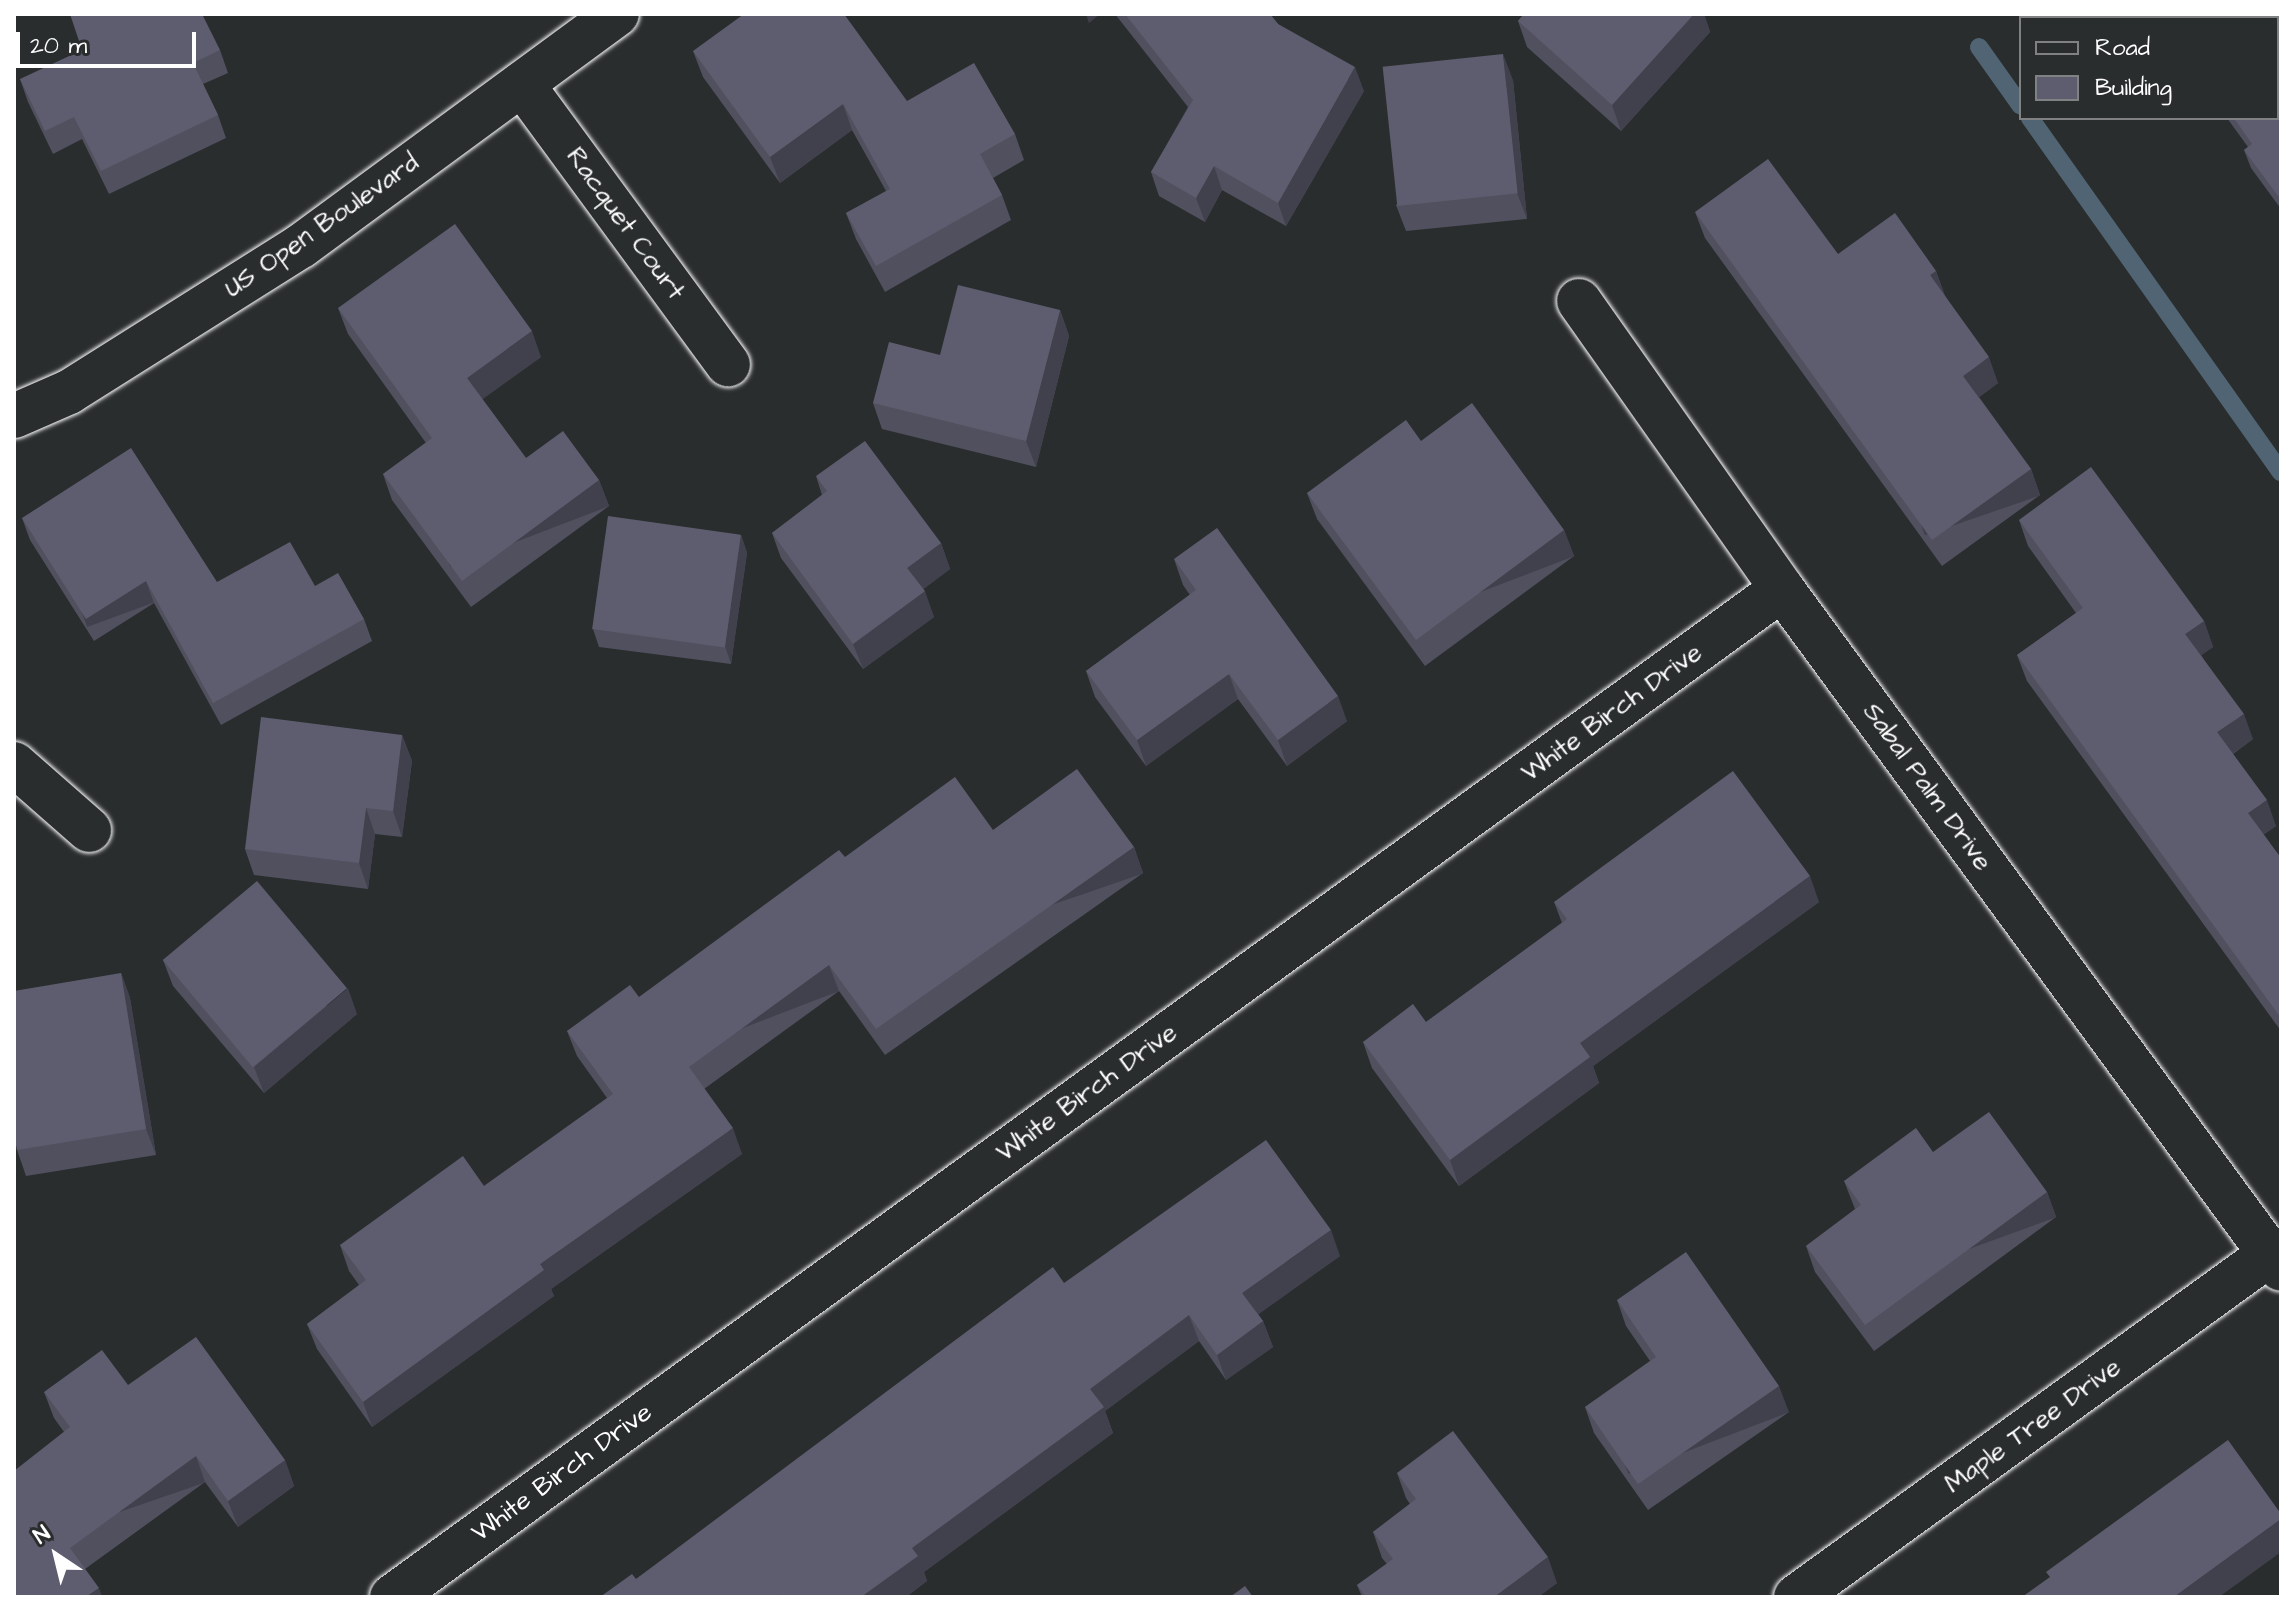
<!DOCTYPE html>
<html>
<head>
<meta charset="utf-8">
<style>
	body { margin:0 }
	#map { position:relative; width:2295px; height:1611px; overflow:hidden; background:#2a2d2e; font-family:"Architects Daughter",sans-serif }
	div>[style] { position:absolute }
	.stream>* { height:18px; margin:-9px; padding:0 9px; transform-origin:9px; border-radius:9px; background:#506473 }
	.roads { filter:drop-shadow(0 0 2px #fff) drop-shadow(0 0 2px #fff) }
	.minor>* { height:44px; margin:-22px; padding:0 22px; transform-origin:22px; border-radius:22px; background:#2a2d2e }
	.wall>* { inset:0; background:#50505f; transform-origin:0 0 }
	.shaded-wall>* { inset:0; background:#41414e; transform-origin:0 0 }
	.building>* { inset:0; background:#5d5d6f; transform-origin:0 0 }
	span { translate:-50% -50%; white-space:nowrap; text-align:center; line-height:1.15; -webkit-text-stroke:7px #2a2d2e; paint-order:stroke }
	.street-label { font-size:26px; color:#fff }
	.frame { position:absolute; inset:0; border:16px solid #fff; pointer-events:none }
	.legend { position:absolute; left:2019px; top:16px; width:260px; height:104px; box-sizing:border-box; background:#2a2d2e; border:2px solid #7f8182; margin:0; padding:10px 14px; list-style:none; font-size:24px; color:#fff }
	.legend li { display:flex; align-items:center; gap:16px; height:40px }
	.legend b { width:40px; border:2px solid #7f8182 }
	.north { position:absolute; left:16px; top:1515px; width:80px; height:80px; -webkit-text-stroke:6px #2a2d2e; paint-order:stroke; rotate:325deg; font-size:22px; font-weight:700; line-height:32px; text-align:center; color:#fff }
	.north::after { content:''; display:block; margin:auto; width:28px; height:36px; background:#fff; clip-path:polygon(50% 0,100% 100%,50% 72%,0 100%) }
	.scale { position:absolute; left:16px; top:32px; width:180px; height:36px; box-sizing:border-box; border:4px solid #fff; border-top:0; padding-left:10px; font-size:24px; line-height:28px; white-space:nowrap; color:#fff; -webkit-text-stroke:6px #2a2d2e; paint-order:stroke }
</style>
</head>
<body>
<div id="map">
	<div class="stream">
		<i style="left:1979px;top:47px;width:72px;rotate:54.6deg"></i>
		<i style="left:2030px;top:118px;width:434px;rotate:54.7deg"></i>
	</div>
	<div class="roads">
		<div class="minor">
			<i style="left:522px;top:84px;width:348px;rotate:53.7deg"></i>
			<i style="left:1579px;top:301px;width:352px;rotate:54.8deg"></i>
			<i style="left:1782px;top:589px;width:843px;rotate:53.73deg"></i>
			<i style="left:14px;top:416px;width:60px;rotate:-23.6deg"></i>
			<i style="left:69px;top:392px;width:274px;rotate:-32.2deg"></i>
			<i style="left:301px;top:246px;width:392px;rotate:-36.3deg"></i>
			<i style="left:14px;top:764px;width:100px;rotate:41.3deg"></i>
			<i style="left:392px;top:1597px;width:1717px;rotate:-35.95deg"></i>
			<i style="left:1796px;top:1597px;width:585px;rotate:-35.89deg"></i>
		</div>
	</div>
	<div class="wall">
		<i style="clip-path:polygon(1115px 14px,1270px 14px,1278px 24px,1364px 91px,1286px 226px,1222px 190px,1205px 222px,1159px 196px,1151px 172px,1188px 107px)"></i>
		<i style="clip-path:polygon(1524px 14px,1704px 14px,1710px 32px,1621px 131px,1527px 47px,1518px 21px)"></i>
		<i style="left:2153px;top:14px;width:98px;height:5px"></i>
		<i style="clip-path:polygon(220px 50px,228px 73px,203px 84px,218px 115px,226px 138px,109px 194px,82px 139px,53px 154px,28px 102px,20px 79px)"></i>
		<i style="clip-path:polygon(693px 51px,907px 101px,1015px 134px,1024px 160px,993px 178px,1002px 195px,1011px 220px,885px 292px,856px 239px,846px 213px,886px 191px,852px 130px,780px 183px,703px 77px)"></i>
		<i style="clip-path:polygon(2281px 56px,2281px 209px,2251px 168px,2244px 150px,2248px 147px,2227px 118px,2277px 118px)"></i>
		<i style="clip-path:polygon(1513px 80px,1527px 219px,1406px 231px,1396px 205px)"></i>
		<i style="clip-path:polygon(1695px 212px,1838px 254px,1936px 271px,1945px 296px,1998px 383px,1979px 397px,2031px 469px,2040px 495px,1942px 566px,1705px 238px)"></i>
		<i style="clip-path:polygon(338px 308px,541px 357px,482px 399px,526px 458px,599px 480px,609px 506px,471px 607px,392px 500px,383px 474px,426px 443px,348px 334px)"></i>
		<i style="clip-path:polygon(1060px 310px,1069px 336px,1036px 467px,882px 429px,873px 403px,940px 355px)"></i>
		<i style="clip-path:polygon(1421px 441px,1564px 530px,1574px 556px,1425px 666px,1317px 519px,1307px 493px)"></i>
		<i style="clip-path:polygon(816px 476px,941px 543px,950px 569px,923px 589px,934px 617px,863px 669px,781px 558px,772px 533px,822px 495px)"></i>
		<i style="clip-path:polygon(22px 518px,217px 582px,315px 586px,364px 619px,372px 641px,221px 725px,154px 603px,94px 641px,30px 540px)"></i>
		<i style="clip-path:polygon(2019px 520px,2204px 621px,2213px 647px,2201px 655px,2253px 739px,2233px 754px,2276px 826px,2263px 835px,2281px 858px,2281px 1031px,2027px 681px,2017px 655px,2076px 613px,2028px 546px)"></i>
		<i style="clip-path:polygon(741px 535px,747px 553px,731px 664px,599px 647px,593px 629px)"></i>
		<i style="clip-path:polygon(1174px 559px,1347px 721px,1287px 766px,1238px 699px,1146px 766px,1095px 697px,1086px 671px,1190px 595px,1183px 585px)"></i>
		<i style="clip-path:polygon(402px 735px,412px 761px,402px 837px,375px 834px,368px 889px,254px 875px,245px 849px)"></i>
		<i style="clip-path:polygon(993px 830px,1134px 847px,1143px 873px,885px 1055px,839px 991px,704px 1089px,742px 1154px,551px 1289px,554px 1296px,372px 1427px,317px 1349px,307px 1324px,359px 1285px,349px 1271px,340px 1245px,484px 1186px,607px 1098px,577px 1056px,567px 1031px)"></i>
		<i style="clip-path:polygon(1554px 902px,1819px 902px,1593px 1066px,1599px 1083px,1459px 1186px,1372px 1068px,1363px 1042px,1426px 1022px,1562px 923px)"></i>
		<i style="clip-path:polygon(163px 960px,357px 1014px,264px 1093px,173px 986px)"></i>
		<i style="clip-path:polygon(121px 973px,130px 998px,156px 1155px,26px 1176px,17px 1150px)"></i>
		<i style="clip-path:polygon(1933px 1152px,2047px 1192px,2056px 1217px,1874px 1351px,1815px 1272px,1806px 1246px,1855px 1209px,1844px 1181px)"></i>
		<i style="clip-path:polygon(1340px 1256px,1258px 1314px,1263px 1321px,1273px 1347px,1226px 1380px,1199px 1341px,1105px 1411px,1113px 1433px,924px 1572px,927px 1581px,906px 1597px,600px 1597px,636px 1579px,1064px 1283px)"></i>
		<i style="clip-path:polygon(1617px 1300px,1789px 1412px,1648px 1510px,1594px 1433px,1585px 1407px,1650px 1361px,1626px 1326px)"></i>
		<i style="clip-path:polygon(128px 1385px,285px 1460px,294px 1486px,238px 1527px,205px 1482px,85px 1569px,14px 1597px,64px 1432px,54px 1418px,44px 1392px)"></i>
		<i style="clip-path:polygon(1397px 1473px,1557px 1583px,1538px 1597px,1362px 1597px,1357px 1585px,1387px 1564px,1382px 1558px,1373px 1532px,1410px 1504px,1406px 1498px)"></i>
	</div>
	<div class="shaded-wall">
		<i style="clip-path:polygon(1086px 14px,1100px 14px,1089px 23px)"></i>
		<i style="clip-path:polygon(1694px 14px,1704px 14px,1710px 32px,1621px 131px,1612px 105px)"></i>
		<i style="clip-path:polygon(1503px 54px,1513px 80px,1527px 219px,1517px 193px)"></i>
		<i style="clip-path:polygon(1355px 67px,1364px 91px,1286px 226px,1278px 203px)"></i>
		<i style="clip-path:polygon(843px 104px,852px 130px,780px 183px,770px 157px)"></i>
		<i style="clip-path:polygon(1214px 166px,1222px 190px,1205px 222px,1196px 198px)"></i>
		<i style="clip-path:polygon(1936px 271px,1945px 297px,1930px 275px)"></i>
		<i style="clip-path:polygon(1060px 310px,1069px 336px,1036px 467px,1026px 441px)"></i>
		<i style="clip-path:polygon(532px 331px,541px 357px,476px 404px,467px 378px)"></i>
		<i style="clip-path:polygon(1989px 357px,1998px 383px,1973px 402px,1963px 376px)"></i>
		<i style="left:2031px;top:469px;width:28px;height:122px;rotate:71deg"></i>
		<i style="left:599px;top:480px;width:28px;height:170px;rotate:69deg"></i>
		<i style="left:1564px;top:530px;width:28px;height:184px;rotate:69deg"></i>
		<i style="clip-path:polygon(741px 535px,747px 553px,731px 664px,725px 646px)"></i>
		<i style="clip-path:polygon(941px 543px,950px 569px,917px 594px,907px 568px)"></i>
		<i style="left:146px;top:581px;width:23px;height:71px;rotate:70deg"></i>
		<i style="clip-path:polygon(925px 591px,934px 617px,863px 669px,853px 644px)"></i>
		<i style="clip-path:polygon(2204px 621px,2213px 647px,2195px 660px,2185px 634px)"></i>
		<i style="clip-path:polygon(1229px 674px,1238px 699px,1146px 766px,1137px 740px)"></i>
		<i style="clip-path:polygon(1338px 696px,1347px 721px,1287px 766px,1278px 740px)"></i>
		<i style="clip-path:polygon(2244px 714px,2253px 739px,2226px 758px,2217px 732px)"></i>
		<i style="clip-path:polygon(402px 735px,412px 761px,402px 837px,393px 811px)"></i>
		<i style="clip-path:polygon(2267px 800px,2276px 826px,2257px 839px,2248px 813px)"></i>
		<i style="clip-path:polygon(366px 808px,375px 834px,368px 889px,359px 863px)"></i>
		<i style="left:1134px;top:847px;width:28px;height:316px;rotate:71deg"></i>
		<i style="clip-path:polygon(1810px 876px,1819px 902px,1593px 1066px,1599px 1083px,1459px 1186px,1450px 1160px,1580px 1043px)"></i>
		<i style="left:829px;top:965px;width:28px;height:173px;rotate:69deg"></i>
		<i style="clip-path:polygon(121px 973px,130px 998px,156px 1155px,146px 1129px)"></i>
		<i style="clip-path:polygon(348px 988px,357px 1014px,264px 1093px,254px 1067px)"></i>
		<i style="clip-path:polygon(733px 1128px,742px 1154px,551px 1289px,554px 1296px,372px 1427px,363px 1402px,540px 1264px)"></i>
		<i style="left:2047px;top:1192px;width:27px;height:225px;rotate:70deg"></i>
		<i style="clip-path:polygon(1331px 1230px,1340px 1256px,1252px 1319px,1242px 1293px)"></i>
		<i style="clip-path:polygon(1189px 1315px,1199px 1341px,1105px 1411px,1113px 1433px,924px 1572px,927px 1581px,906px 1597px,861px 1597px,912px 1548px,1090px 1389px)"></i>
		<i style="clip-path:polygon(1263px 1321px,1273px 1347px,1226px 1380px,1217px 1355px)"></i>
		<i style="left:1779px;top:1386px;width:28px;height:172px;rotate:69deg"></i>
		<i style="left:196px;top:1456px;width:28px;height:156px;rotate:71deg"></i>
		<i style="clip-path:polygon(285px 1460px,294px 1486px,238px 1527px,228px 1501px)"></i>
		<i style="clip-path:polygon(2281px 1519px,2281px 1552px,2219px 1597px,2174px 1597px)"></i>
		<i style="clip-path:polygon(1548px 1557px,1557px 1583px,1538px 1597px,1494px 1597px)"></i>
		<i style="clip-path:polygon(99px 1588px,102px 1597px,86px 1597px)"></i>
	</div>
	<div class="building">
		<i style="clip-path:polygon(70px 14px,202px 14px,220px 50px,193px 63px,218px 115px,101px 171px,74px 117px,45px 131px,20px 79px,82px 50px)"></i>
		<i style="clip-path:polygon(744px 14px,844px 14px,907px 101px,974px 63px,1015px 134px,980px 154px,1002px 195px,876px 266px,846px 213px,890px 189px,843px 104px,770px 157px,693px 51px)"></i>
		<i style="clip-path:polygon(1125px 14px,1270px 14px,1278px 24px,1355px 67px,1278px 203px,1214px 166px,1196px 198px,1151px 172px,1193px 100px)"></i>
		<i style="clip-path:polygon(1524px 14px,1694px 14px,1612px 105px,1518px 21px)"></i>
		<i style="left:2159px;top:14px;width:92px;height:5px"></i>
		<i style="clip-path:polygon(2277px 50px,2281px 56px,2281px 200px,2244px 150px,2252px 144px,2234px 118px,2277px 118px)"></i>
		<i style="left:1503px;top:54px;width:140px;height:121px;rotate:84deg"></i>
		<i style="clip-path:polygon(1768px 159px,1838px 254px,1895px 213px,1936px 271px,1930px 275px,1989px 357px,1963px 376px,2031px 469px,1932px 540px,1695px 212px)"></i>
		<i style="clip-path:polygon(455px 224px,532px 331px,467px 378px,526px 458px,563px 431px,599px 480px,462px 581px,383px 474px,432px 438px,338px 308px)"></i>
		<i style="clip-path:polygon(958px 285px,1060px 310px,1026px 441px,873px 403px,889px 342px,940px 355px)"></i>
		<i style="clip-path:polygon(1472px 403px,1564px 530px,1416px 640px,1307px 493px,1406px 420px,1421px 441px)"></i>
		<i style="clip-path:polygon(865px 441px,941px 543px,907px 568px,925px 591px,853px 644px,772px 533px,827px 491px,816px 476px)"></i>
		<i style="clip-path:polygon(131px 448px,217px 582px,290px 542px,315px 586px,338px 573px,364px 619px,213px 703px,146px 581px,86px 619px,22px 518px)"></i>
		<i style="clip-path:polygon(2091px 467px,2204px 621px,2185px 634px,2244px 714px,2217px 732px,2267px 800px,2248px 813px,2281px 858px,2281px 1018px,2017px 655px,2083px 608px,2019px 520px)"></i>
		<i style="left:608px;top:516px;width:134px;height:114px;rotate:8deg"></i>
		<i style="clip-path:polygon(1217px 528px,1338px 696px,1278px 740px,1229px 674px,1137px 740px,1086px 671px,1196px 590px,1174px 559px)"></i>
		<i style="clip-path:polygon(261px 717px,402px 735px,393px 811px,366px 808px,359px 863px,245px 849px)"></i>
		<i style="clip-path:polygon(1077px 769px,1134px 847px,876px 1029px,829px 965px,689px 1067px,733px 1128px,540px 1264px,544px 1270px,363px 1402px,307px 1324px,366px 1280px,340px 1245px,463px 1156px,484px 1186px,613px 1094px,567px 1031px,630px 985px,639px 997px,839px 850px,845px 857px,955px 777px,993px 830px)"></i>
		<i style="clip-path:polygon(1733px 771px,1810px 876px,1580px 1043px,1590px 1057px,1450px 1160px,1363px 1042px,1413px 1004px,1426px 1022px,1567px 919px,1554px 902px)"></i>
		<i style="left:257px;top:881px;width:140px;height:123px;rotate:50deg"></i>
		<i style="clip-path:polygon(121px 973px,146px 1129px,17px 1150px,14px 1135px,14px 991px)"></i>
		<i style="clip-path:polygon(1989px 1112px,2047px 1192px,1865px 1325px,1806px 1246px,1861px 1205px,1844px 1181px,1916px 1128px,1933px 1152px)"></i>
		<i style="clip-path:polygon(1266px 1140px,1331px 1230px,1242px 1293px,1263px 1321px,1217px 1355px,1189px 1315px,1090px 1389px,1104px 1407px,912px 1548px,918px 1556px,861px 1597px,781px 1597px,779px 1594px,775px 1597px,600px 1597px,632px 1574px,636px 1579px,1053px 1267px,1064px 1283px)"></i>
		<i style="clip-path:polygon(1686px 1252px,1779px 1386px,1638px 1484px,1585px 1407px,1656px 1357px,1617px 1300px)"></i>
		<i style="clip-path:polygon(196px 1337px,285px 1460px,228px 1501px,196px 1456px,70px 1548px,99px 1588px,86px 1597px,14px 1597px,14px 1471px,70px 1427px,44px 1392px,102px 1350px,128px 1385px)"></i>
		<i style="clip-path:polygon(1453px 1431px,1548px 1557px,1494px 1597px,1366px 1597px,1357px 1585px,1393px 1559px,1373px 1532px,1416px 1499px,1397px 1473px)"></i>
		<i style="clip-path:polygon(2228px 1440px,2281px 1514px,2281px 1519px,2174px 1597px,2022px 1597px,2050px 1577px,2046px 1572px)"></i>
		<i style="clip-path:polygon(1245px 1586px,1253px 1597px,1230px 1597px)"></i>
	</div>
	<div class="street-label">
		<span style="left:625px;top:224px;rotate:54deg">Racquet Court</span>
		<span style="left:322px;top:226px;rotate:-35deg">US Open Boulevard</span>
		<span style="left:1612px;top:713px;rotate:-36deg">White Birch Drive</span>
		<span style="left:1927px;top:787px;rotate:54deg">Sabal Palm Drive</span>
		<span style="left:1087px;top:1093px;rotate:-36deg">White Birch Drive</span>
		<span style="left:2033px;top:1426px;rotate:-36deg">Maple Tree Drive</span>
		<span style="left:562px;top:1473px;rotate:-36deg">White Birch Drive</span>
	</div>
	<div class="frame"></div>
	<ul class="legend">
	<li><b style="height:10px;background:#2a2d2e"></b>Road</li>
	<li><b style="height:22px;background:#5d5d6f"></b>Building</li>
	</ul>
	<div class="north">N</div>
	<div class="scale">20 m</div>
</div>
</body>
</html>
